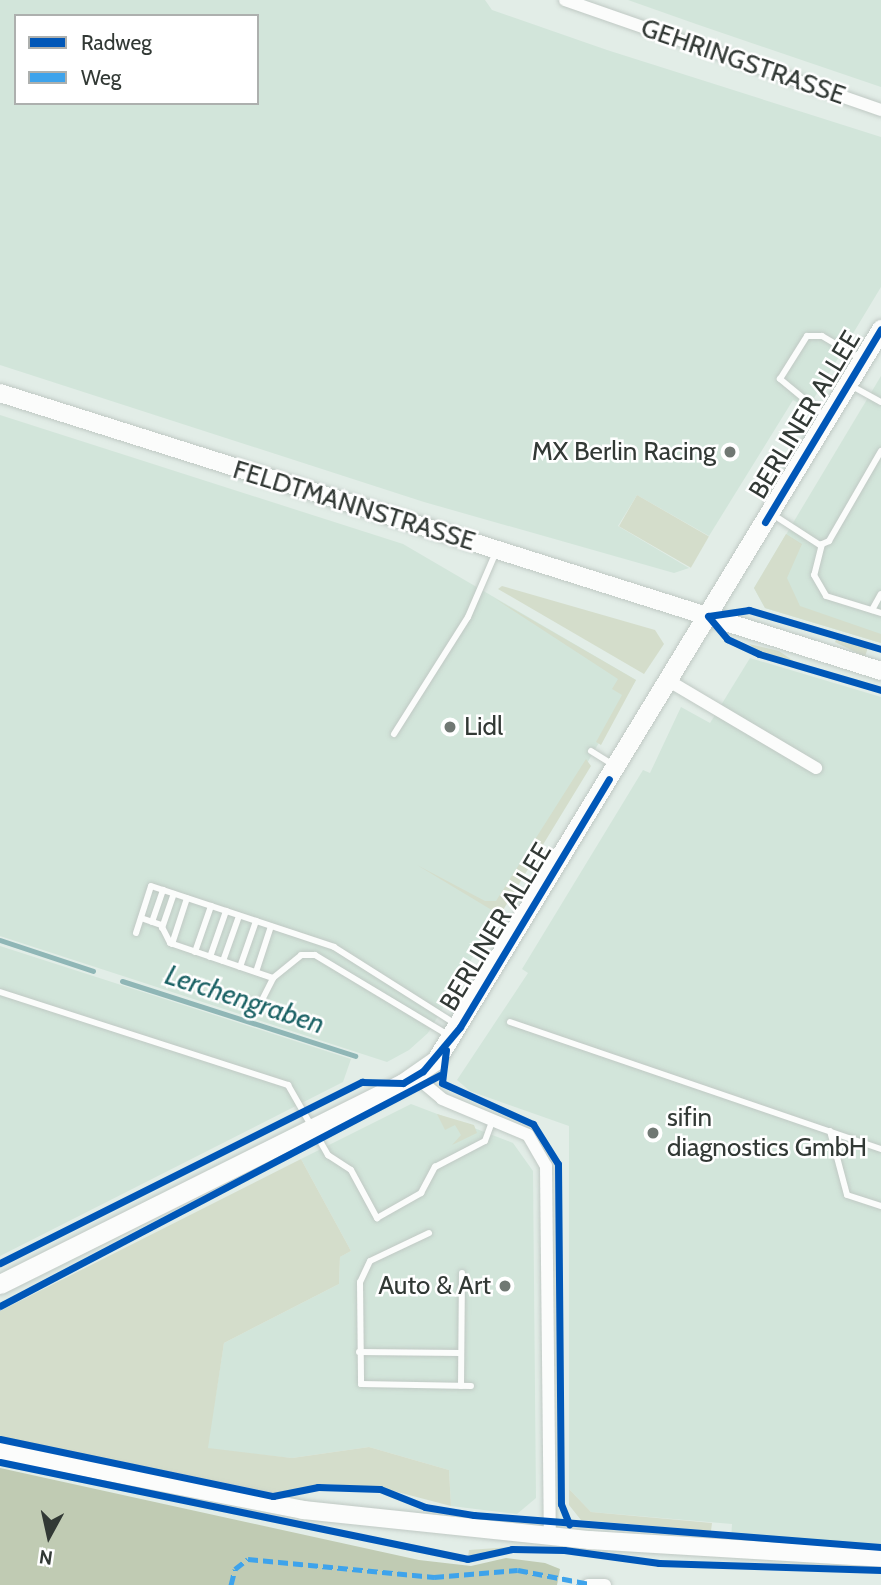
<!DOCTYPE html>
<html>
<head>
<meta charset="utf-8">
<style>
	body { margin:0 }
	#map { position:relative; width:881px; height:1585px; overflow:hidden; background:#e2ede7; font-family:Cabin,sans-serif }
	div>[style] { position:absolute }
	.built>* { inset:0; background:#d2e5da }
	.green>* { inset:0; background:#d4ddcb; transform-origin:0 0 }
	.forest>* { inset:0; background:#c0cbb3 }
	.stream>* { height:5px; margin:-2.5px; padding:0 2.5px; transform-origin:2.5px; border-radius:2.5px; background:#8fb6b6 }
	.roads { filter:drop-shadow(0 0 2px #c0c9c4) drop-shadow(0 0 2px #c0c9c4) }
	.lane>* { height:6px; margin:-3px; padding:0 3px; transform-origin:3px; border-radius:3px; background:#fbfcfb }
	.street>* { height:12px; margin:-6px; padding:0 6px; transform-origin:6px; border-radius:6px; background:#fbfcfb }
	.secondary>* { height:18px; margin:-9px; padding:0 9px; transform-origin:9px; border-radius:9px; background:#fbfcfb }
	.primary>* { height:19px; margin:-9.5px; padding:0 9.5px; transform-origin:9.5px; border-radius:9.5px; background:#fbfcfb }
	.quiet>* { height:5px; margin-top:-2.5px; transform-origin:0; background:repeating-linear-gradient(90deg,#3ea3eb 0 10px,transparent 0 15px) }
	.cycleway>* { height:7px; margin:-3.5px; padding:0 3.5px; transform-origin:3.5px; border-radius:3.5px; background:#0057b8 }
	.dots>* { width:19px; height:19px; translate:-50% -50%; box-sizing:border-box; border:4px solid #fff; border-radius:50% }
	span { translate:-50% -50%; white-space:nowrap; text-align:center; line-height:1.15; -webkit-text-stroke:5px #fff; paint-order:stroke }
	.street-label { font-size:26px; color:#323935 }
	.poi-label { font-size:26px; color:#323935 }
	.right { translate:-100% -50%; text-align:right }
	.left { translate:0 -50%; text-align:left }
	.water-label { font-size:28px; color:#1b6265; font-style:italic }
	.legend { position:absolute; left:14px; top:14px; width:245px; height:91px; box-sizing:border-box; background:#fff; border:2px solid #adb0ae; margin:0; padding:9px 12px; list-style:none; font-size:21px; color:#323935 }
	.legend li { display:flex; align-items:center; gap:14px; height:35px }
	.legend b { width:35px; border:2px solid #adb0ae }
	.north { position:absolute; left:14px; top:1501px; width:70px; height:70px; -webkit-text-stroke:5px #fff; paint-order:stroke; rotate:188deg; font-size:19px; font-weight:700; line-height:28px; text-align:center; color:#323935 }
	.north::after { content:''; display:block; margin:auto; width:24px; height:32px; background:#323935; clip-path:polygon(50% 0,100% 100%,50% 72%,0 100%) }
</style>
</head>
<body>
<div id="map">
	<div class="built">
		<i style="clip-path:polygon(evenodd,0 0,485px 0,492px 10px,607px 50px,881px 137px,881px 287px,808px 408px,793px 400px,709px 536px,637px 495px,618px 526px,689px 568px,674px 573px,424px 502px,0 365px,0 0,16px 16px,257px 16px,257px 103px,16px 103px,16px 16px)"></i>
		<i style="clip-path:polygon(628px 0,881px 0,881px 87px,696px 24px)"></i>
		<i style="clip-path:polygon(881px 376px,881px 643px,765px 608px,754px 588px)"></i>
		<i style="clip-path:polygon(0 415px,403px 544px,636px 680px,428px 1033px,409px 1050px,387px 1062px,0 936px)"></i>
		<i style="clip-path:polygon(750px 658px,881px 697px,881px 1549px,731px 1541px,732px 1524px,591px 1512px,569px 1489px,569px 1126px,470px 1091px,457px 1080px,528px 973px,522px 969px,643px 770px,650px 773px,681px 707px,710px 723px)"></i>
		<i style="clip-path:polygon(0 946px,351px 1059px,343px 1082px,0 1256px)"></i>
		<i style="clip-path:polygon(411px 1104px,513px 1143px,533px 1171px,536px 1498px,517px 1514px,451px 1506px,449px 1470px,369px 1447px,292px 1458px,207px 1449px,224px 1343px,339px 1284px,340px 1257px,351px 1251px,301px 1159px)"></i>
	</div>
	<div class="green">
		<i style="left:637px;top:495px;width:83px;height:36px;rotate:30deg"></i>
		<i style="clip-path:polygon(786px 534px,802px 544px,787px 578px,800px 606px,881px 634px,881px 643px,765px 608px,754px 588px)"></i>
		<i style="clip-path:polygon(502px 586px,655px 630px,664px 644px,644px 674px,498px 589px)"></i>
		<i style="clip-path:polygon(494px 598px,636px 680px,601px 745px,596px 742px,622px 695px,612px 689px,618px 679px)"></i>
		<i style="clip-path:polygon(837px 638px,868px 647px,865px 657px,835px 642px)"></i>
		<i style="clip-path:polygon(749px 644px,779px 651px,798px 664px,760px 653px)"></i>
		<i style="clip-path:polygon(586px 759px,591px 766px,500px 915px,417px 865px,485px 901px,496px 901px)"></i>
		<i style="clip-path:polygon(437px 1114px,474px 1125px,477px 1133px,452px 1145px,461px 1135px,455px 1125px,445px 1130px)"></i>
		<i style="clip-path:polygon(301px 1159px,351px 1251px,340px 1257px,339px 1284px,224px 1343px,208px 1448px,292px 1458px,369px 1447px,449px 1470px,451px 1506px,382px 1488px,328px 1484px,274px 1493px,0 1437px,0 1311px)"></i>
		<i style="clip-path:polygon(569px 1489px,591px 1512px,712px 1523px,711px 1531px,581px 1520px,569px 1505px)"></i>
		<i style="clip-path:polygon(511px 1547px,509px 1549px,468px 1557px,469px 1550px)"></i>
	</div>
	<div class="forest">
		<i style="clip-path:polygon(0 1468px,419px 1560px,471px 1566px,506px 1558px,545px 1563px,560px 1569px,557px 1585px,0 1585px)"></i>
	</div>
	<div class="stream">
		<i style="left:0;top:940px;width:98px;rotate:18.4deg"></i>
		<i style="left:122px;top:981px;width:245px;rotate:17.8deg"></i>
	</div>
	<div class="roads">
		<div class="lane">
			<i style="left:850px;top:385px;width:35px;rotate:29deg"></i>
			<i style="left:826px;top:417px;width:60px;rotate:-140.4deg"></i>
			<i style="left:780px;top:379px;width:51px;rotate:-57.9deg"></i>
			<i style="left:807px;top:336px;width:15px"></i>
			<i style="left:822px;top:336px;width:45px;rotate:30.5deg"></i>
			<i style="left:772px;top:514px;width:57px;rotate:32.9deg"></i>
			<i style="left:820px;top:545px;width:10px;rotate:-24deg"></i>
			<i style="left:829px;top:541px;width:104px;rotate:-60deg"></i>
			<i style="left:822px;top:544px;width:32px;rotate:104deg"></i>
			<i style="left:814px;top:575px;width:24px;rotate:60deg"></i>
			<i style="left:826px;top:596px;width:58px;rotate:17.2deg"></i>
			<i style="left:872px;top:610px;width:18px;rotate:-61deg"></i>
			<i style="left:394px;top:734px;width:138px;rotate:-57.7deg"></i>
			<i style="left:468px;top:617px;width:71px;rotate:-66.7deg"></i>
			<i style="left:591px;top:751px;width:25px;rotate:32deg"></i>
			<i style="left:141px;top:918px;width:21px;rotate:19deg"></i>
			<i style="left:161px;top:925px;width:20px;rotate:63deg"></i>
			<i style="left:170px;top:943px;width:109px;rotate:18.8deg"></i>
			<i style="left:152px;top:922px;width:34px;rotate:-71deg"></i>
			<i style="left:162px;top:928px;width:36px;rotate:-71deg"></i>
			<i style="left:136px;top:933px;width:49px;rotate:-72.3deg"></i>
			<i style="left:151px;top:886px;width:193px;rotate:18.4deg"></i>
			<i style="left:334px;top:947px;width:144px;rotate:32.3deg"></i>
			<i style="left:172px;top:944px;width:48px;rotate:-71.9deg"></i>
			<i style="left:195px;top:952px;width:49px;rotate:-70.8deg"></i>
			<i style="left:210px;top:957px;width:49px;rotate:-70.8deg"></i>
			<i style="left:223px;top:961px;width:48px;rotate:-70.4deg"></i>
			<i style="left:240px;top:967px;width:49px;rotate:-70.8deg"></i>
			<i style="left:256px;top:972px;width:48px;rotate:-71.9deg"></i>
			<i style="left:0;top:992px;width:303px;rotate:17.9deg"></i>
			<i style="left:288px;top:1085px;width:81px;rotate:60.3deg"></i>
			<i style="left:328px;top:1155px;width:27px;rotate:33deg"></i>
			<i style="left:351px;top:1170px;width:55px;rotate:61.6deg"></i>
			<i style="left:377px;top:1218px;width:51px;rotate:-29.6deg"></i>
			<i style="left:421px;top:1193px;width:30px;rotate:-62deg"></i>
			<i style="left:435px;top:1167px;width:56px;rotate:-27.5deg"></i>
			<i style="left:485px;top:1141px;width:23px;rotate:-70deg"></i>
			<i style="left:243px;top:1001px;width:17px;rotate:10deg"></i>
			<i style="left:260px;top:1004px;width:29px;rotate:-63deg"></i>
			<i style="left:273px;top:978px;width:36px;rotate:-39deg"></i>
			<i style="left:301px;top:955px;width:14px"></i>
			<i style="left:315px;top:955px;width:155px;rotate:31deg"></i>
			<i style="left:510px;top:1022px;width:392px;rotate:18.9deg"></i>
			<i style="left:830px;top:1131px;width:66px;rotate:75.1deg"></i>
			<i style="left:847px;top:1195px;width:36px;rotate:18deg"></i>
			<i style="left:429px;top:1233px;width:65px;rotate:154.6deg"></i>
			<i style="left:370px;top:1261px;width:23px;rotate:115deg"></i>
			<i style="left:360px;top:1282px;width:102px;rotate:89.4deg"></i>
			<i style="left:361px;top:1384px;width:110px;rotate:1deg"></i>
			<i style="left:359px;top:1352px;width:102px;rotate:0.6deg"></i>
			<i style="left:461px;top:1386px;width:113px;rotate:-89.5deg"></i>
		</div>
		<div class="street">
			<i style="left:565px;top:0;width:335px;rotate:19.2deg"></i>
			<i style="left:669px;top:681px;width:171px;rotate:30.6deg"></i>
			<i style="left:415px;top:1076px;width:35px;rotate:40deg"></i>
			<i style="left:442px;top:1099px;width:93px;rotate:22.7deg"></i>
			<i style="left:528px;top:1135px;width:36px;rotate:60deg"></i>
			<i style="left:546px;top:1166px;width:371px;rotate:89.4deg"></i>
			<i style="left:588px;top:1585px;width:17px"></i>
		</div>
		<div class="secondary">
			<i style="left:0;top:393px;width:924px;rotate:17.51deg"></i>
			<i style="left:0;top:1451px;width:309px;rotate:11deg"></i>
			<i style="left:303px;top:1510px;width:289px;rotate:6deg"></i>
			<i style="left:590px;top:1540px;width:292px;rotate:3.5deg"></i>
		</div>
		<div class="primary">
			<i style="left:0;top:1284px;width:450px;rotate:-26.5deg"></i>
			<i style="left:403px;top:1083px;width:40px;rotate:-34.9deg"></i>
			<i style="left:436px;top:1060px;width:856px;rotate:-58.67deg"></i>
		</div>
	</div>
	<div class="quiet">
		<i style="left:231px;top:1585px;width:16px;rotate:-76deg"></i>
		<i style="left:235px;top:1569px;width:16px;rotate:-38deg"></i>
		<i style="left:248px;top:1559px;width:187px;rotate:5.5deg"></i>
		<i style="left:434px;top:1577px;width:84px;rotate:-4.8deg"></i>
		<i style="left:518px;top:1570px;width:73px;rotate:11deg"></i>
	</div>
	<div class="cycleway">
		<i style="left:765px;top:522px;width:225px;rotate:-59deg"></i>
		<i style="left:881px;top:649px;width:138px;rotate:-163.5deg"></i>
		<i style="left:749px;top:610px;width:41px;rotate:171.7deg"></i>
		<i style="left:708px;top:616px;width:30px;rotate:50deg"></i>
		<i style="left:727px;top:639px;width:35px;rotate:25deg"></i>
		<i style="left:759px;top:654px;width:127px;rotate:16.4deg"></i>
		<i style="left:446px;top:1050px;width:33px;rotate:97deg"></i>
		<i style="left:442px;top:1083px;width:100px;rotate:24.3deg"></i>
		<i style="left:533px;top:1124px;width:47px;rotate:58deg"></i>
		<i style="left:558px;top:1164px;width:340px;rotate:89.5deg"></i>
		<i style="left:561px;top:1504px;width:22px;rotate:68deg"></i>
		<i style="left:0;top:1263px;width:405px;rotate:-26.6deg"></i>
		<i style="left:362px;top:1082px;width:41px;rotate:1.4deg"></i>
		<i style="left:403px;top:1083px;width:23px;rotate:-31deg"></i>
		<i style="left:423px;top:1071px;width:57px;rotate:-49.9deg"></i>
		<i style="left:460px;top:1027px;width:289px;rotate:-59deg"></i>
		<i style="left:0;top:1306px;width:497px;rotate:-27.7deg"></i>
		<i style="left:0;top:1439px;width:279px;rotate:11.8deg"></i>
		<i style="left:273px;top:1496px;width:46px;rotate:-11.3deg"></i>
		<i style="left:318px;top:1487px;width:62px;rotate:1.8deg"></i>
		<i style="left:380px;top:1489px;width:48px;rotate:21.8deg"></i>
		<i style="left:425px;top:1507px;width:50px;rotate:9.3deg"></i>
		<i style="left:474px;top:1515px;width:408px;rotate:4.5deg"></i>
		<i style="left:0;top:1462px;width:477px;rotate:11.7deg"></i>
		<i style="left:467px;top:1559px;width:46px;rotate:-12.5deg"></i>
		<i style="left:512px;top:1549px;width:52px;rotate:1.1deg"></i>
		<i style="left:564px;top:1550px;width:96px;rotate:7.8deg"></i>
		<i style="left:659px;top:1563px;width:222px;rotate:1.8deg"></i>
	</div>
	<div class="dots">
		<i style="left:730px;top:452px;background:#707873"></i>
		<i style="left:450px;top:727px;background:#707873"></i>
		<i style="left:653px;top:1133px;background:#707873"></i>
		<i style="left:505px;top:1286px;background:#707873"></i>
	</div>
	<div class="street-label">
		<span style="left:743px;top:62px;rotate:19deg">GEHRINGSTRASSE</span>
		<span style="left:805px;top:415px;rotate:-59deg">BERLINER ALLEE</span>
		<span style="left:354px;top:506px;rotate:17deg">FELDTMANNSTRASSE</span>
		<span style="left:496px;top:927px;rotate:-59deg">BERLINER ALLEE</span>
	</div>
	<div class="poi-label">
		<span class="right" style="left:716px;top:452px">MX Berlin Racing</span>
		<span class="left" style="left:464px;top:727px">Lidl</span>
		<span class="left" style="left:667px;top:1133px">sifin<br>diagnostics GmbH</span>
		<span class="right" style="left:491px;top:1286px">Auto &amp; Art</span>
	</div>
	<div class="water-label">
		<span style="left:245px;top:999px;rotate:18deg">Lerchengraben</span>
	</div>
	<ul class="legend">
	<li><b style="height:9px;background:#0057b8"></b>Radweg</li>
	<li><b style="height:9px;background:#3ea3eb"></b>Weg</li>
	</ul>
	<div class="north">N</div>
</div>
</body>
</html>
